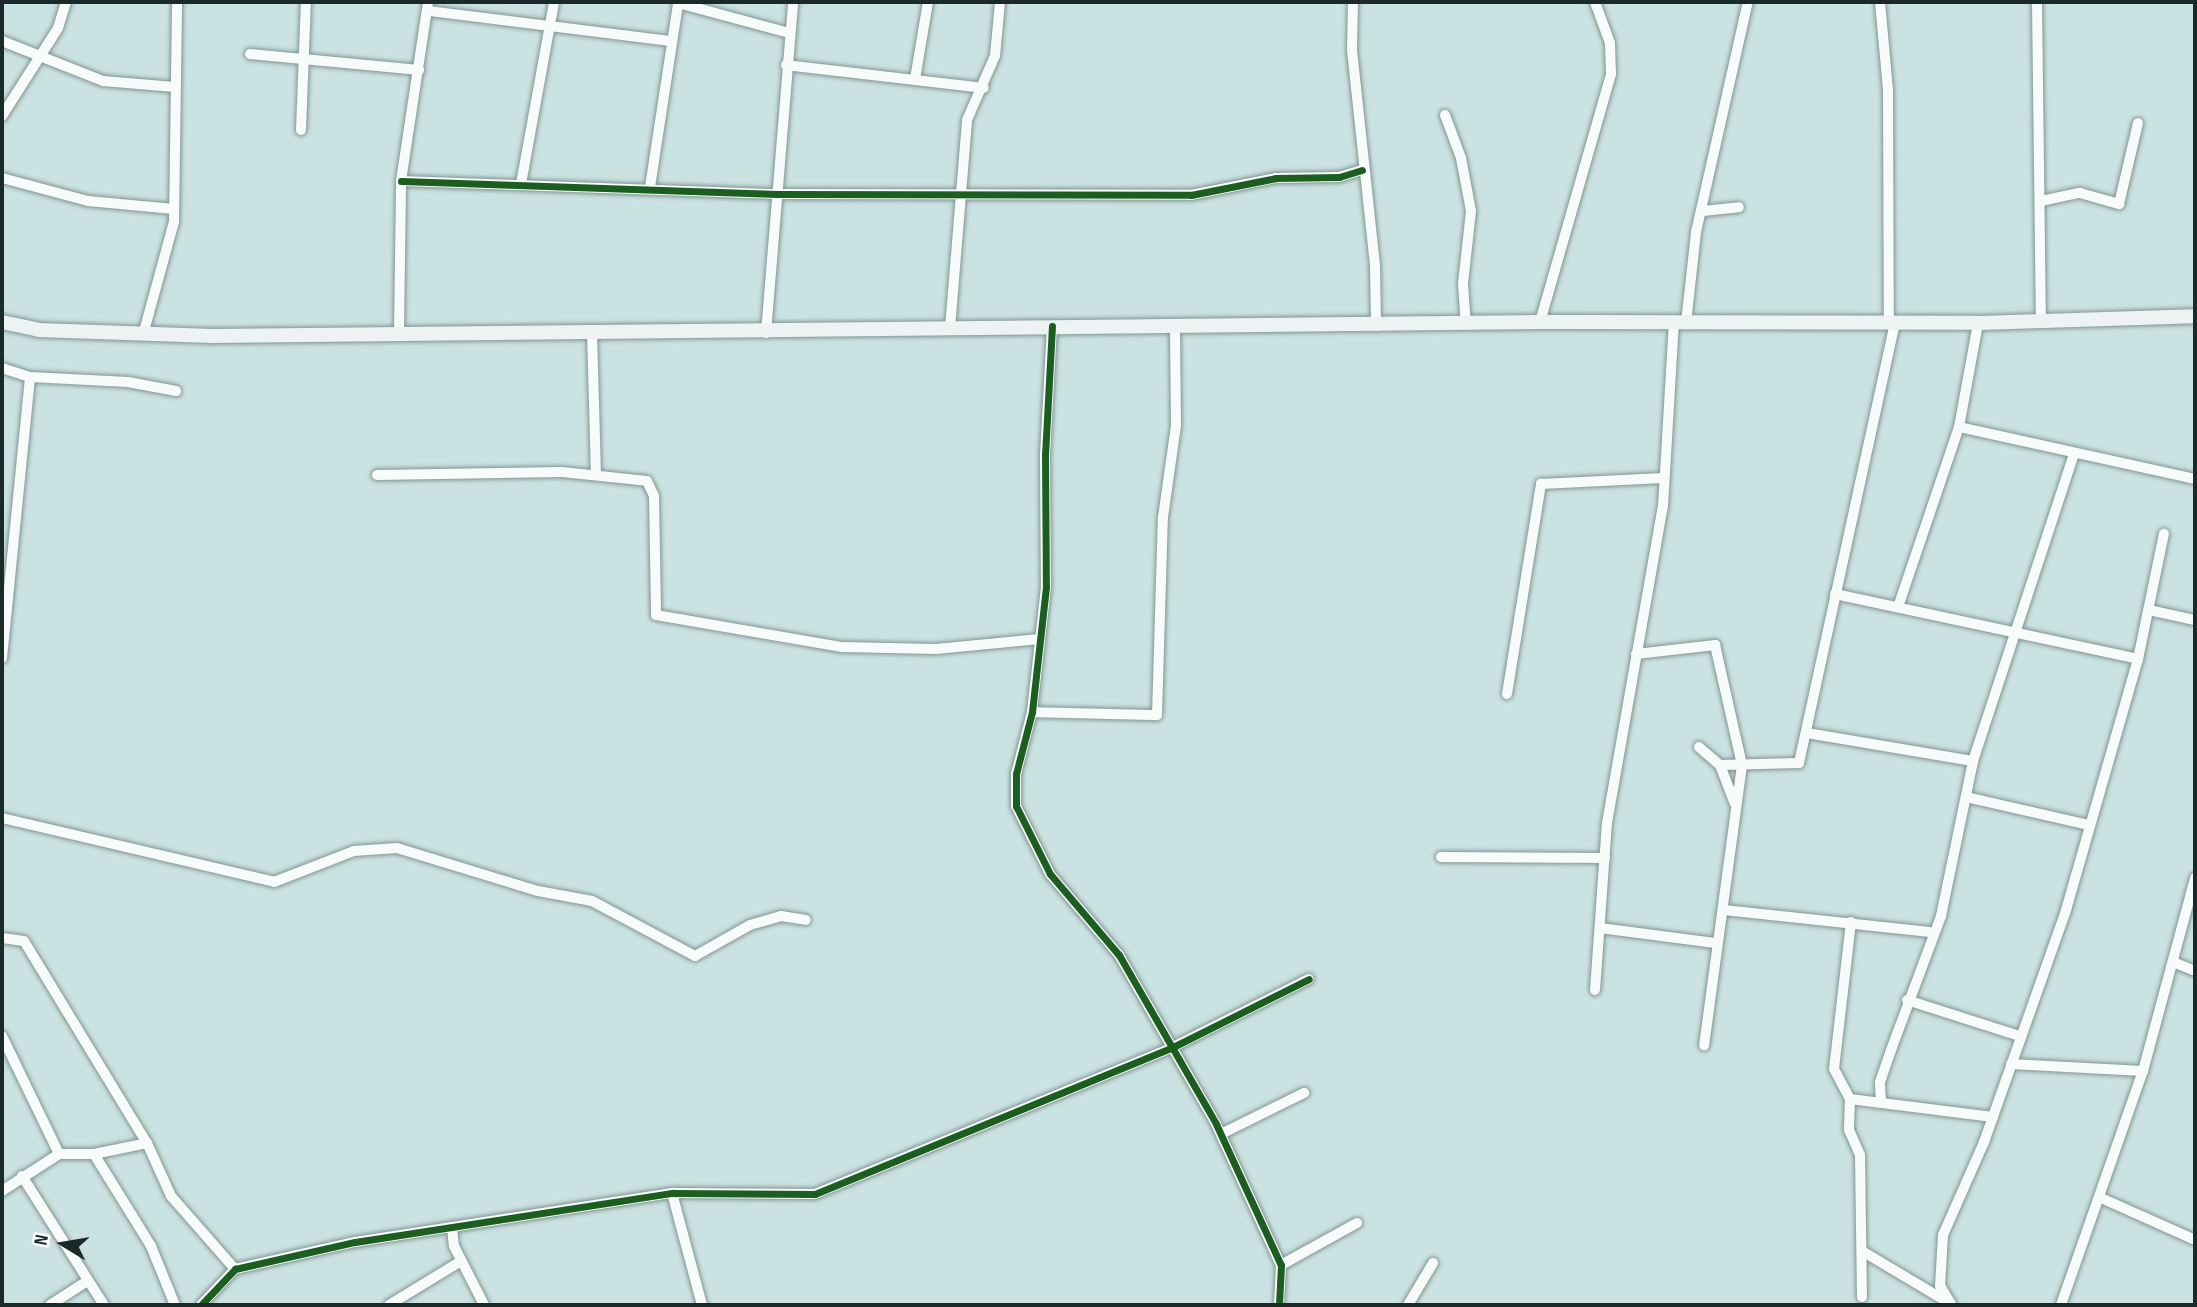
<!DOCTYPE html>
<html>
<head>
<meta charset="utf-8">
<style>
	body { margin:0 }
	#map { position:relative; width:2197px; height:1307px; overflow:hidden; background:#cae2e1; font-family:"Sofia Sans Condensed",sans-serif }
	div>[style] { position:absolute }
	.roads { filter:drop-shadow(0 0 2px #829594) drop-shadow(0 0 2px #829594) }
	.minor>* { height:10px; margin:-5px; padding:0 5px; transform-origin:5px; border-radius:5px; background:#f7fbfa }
	.secondary>* { height:14px; margin:-7px; padding:0 7px; transform-origin:7px; border-radius:7px; background:#edf3f2 }
	.cycleway>* { height:7px; margin:-3.5px; padding:0 3.5px; transform-origin:3.5px; border-radius:3.5px; background:#1b5e20 }
	span { translate:-50% -50%; white-space:nowrap; text-align:center; line-height:1.15; -webkit-text-stroke:5px #fff; paint-order:stroke }
	.frame { position:absolute; inset:0; border:4px solid #192a29; pointer-events:none }
	.north { position:absolute; left:28px; top:1209px; width:70px; height:70px; -webkit-text-stroke:5px #fff; paint-order:stroke; rotate:281deg; font-size:19px; font-weight:700; line-height:28px; text-align:center; color:#192a29 }
	.north::after { content:''; display:block; margin:auto; width:24px; height:32px; background:#192a29; clip-path:polygon(50% 0,100% 100%,50% 72%,0 100%) }
</style>
</head>
<body>
<div id="map">
	<div class="roads">
		<div class="minor">
			<i style="left:1353px;top:2px;width:48px;rotate:91.2deg"></i>
			<i style="left:1352px;top:50px;width:217px;rotate:83.9deg"></i>
			<i style="left:1375px;top:266px;width:60px;rotate:89deg"></i>
			<i style="left:1880px;top:2px;width:88px;rotate:84.8deg"></i>
			<i style="left:1888px;top:90px;width:234px;rotate:89.8deg"></i>
			<i style="left:2037px;top:2px;width:317px;rotate:89.3deg"></i>
			<i style="left:429px;top:11px;width:242px;rotate:7.1deg"></i>
			<i style="left:2px;top:41px;width:109px;rotate:21.6deg"></i>
			<i style="left:103px;top:81px;width:72px;rotate:4.8deg"></i>
			<i style="left:250px;top:54px;width:170px;rotate:5.4deg"></i>
			<i style="left:786px;top:65px;width:199px;rotate:6.6deg"></i>
			<i style="left:915px;top:79px;width:78px;rotate:-80.4deg"></i>
			<i style="left:1445px;top:115px;width:46px;rotate:69.6deg"></i>
			<i style="left:1461px;top:158px;width:54px;rotate:79.3deg"></i>
			<i style="left:1471px;top:211px;width:73px;rotate:96.3deg"></i>
			<i style="left:1463px;top:284px;width:39px;rotate:86deg"></i>
			<i style="left:2px;top:116px;width:104px;rotate:-57.5deg"></i>
			<i style="left:58px;top:28px;width:27px;rotate:-73deg"></i>
			<i style="left:301px;top:130px;width:128px;rotate:-87.8deg"></i>
			<i style="left:2px;top:178px;width:89px;rotate:15deg"></i>
			<i style="left:88px;top:201px;width:86px;rotate:5.3deg"></i>
			<i style="left:401px;top:181px;width:376px;rotate:2deg"></i>
			<i style="left:777px;top:194px;width:414px;rotate:0.1deg"></i>
			<i style="left:1191px;top:195px;width:87px;rotate:-11.3deg"></i>
			<i style="left:1276px;top:178px;width:63px;rotate:-0.9deg"></i>
			<i style="left:1339px;top:177px;width:24px;rotate:-17deg"></i>
			<i style="left:521px;top:184px;width:185px;rotate:-79.7deg"></i>
			<i style="left:650px;top:187px;width:186px;rotate:-81.3deg"></i>
			<i style="left:678px;top:3px;width:115px;rotate:15.1deg"></i>
			<i style="left:2041px;top:201px;width:40px;rotate:-12deg"></i>
			<i style="left:2080px;top:193px;width:41px;rotate:15.8deg"></i>
			<i style="left:2119px;top:204px;width:83px;rotate:-76.8deg"></i>
			<i style="left:1703px;top:211px;width:36px;rotate:-6deg"></i>
			<i style="left:1540px;top:322px;width:258px;rotate:-74deg"></i>
			<i style="left:1611px;top:74px;width:31px;rotate:-92deg"></i>
			<i style="left:1610px;top:43px;width:44px;rotate:-110.1deg"></i>
			<i style="left:1686px;top:323px;width:92px;rotate:-83.7deg"></i>
			<i style="left:1696px;top:232px;width:236px;rotate:-77.3deg"></i>
			<i style="left:1052px;top:326px;width:128px;rotate:93.1deg"></i>
			<i style="left:1045px;top:454px;width:133px;rotate:89.6deg"></i>
			<i style="left:1046px;top:587px;width:126px;rotate:96.4deg"></i>
			<i style="left:1032px;top:712px;width:64px;rotate:104.5deg"></i>
			<i style="left:1016px;top:774px;width:32px;rotate:90deg"></i>
			<i style="left:1016px;top:806px;width:76px;rotate:63.4deg"></i>
			<i style="left:1050px;top:874px;width:106px;rotate:49.6deg"></i>
			<i style="left:1119px;top:955px;width:195px;rotate:60.1deg"></i>
			<i style="left:1216px;top:1124px;width:155px;rotate:65.3deg"></i>
			<i style="left:1281px;top:1265px;width:40px;rotate:92.9deg"></i>
			<i style="left:950px;top:328px;width:209px;rotate:-85.3deg"></i>
			<i style="left:967px;top:120px;width:70px;rotate:-66.4deg"></i>
			<i style="left:995px;top:56px;width:54px;rotate:-84.7deg"></i>
			<i style="left:399px;top:331px;width:150px;rotate:-89.2deg"></i>
			<i style="left:401px;top:181px;width:181px;rotate:-81.4deg"></i>
			<i style="left:592px;top:332px;width:142px;rotate:88.4deg"></i>
			<i style="left:766px;top:333px;width:332px;rotate:-85.3deg"></i>
			<i style="left:143px;top:335px;width:117px;rotate:-74.7deg"></i>
			<i style="left:174px;top:222px;width:220px;rotate:-89.2deg"></i>
			<i style="left:2px;top:368px;width:29px;rotate:18deg"></i>
			<i style="left:30px;top:377px;width:98px;rotate:2.9deg"></i>
			<i style="left:128px;top:382px;width:49px;rotate:10.6deg"></i>
			<i style="left:1959px;top:427px;width:242px;rotate:12.4deg"></i>
			<i style="left:377px;top:475px;width:185px;rotate:-0.9deg"></i>
			<i style="left:562px;top:472px;width:85px;rotate:6deg"></i>
			<i style="left:647px;top:481px;width:17px;rotate:65deg"></i>
			<i style="left:654px;top:496px;width:119px;rotate:89deg"></i>
			<i style="left:656px;top:615px;width:189px;rotate:9.8deg"></i>
			<i style="left:842px;top:647px;width:94px;rotate:1.2deg"></i>
			<i style="left:936px;top:649px;width:104px;rotate:-5.5deg"></i>
			<i style="left:1835px;top:594px;width:310px;rotate:12.1deg"></i>
			<i style="left:1898px;top:607px;width:190px;rotate:-71.3deg"></i>
			<i style="left:1959px;top:427px;width:106px;rotate:-79.6deg"></i>
			<i style="left:2149px;top:610px;width:47px;rotate:12.3deg"></i>
			<i style="left:1636px;top:654px;width:80px;rotate:-6.5deg"></i>
			<i style="left:1715px;top:645px;width:123px;rotate:77.3deg"></i>
			<i style="left:1742px;top:765px;width:283px;rotate:97.7deg"></i>
			<i style="left:2px;top:658px;width:282px;rotate:-84.3deg"></i>
			<i style="left:1507px;top:694px;width:213px;rotate:-80.8deg"></i>
			<i style="left:1541px;top:484px;width:122px;rotate:-2.8deg"></i>
			<i style="left:1032px;top:712px;width:125px;rotate:1.4deg"></i>
			<i style="left:1157px;top:715px;width:198px;rotate:-88.3deg"></i>
			<i style="left:1163px;top:517px;width:92px;rotate:-81.9deg"></i>
			<i style="left:1176px;top:426px;width:98px;rotate:-90.6deg"></i>
			<i style="left:1807px;top:733px;width:168px;rotate:9.6deg"></i>
			<i style="left:1699px;top:747px;width:28px;rotate:41deg"></i>
			<i style="left:1720px;top:765px;width:40px;rotate:69deg"></i>
			<i style="left:1720px;top:765px;width:79px;rotate:-1.5deg"></i>
			<i style="left:1799px;top:763px;width:451px;rotate:-77.7deg"></i>
			<i style="left:1966px;top:797px;width:126px;rotate:12.8deg"></i>
			<i style="left:2px;top:818px;width:279px;rotate:13.2deg"></i>
			<i style="left:274px;top:882px;width:86px;rotate:-21.2deg"></i>
			<i style="left:354px;top:851px;width:43px;rotate:-4deg"></i>
			<i style="left:397px;top:848px;width:147px;rotate:17deg"></i>
			<i style="left:538px;top:891px;width:55px;rotate:10.5deg"></i>
			<i style="left:592px;top:901px;width:117px;rotate:28.1deg"></i>
			<i style="left:695px;top:956px;width:63px;rotate:-29.4deg"></i>
			<i style="left:750px;top:925px;width:32px;rotate:-16deg"></i>
			<i style="left:781px;top:916px;width:25px;rotate:9deg"></i>
			<i style="left:1441px;top:857px;width:164px;rotate:0.3deg"></i>
			<i style="left:1724px;top:910px;width:207px;rotate:6.1deg"></i>
			<i style="left:1851px;top:922px;width:148px;rotate:96.6deg"></i>
			<i style="left:1834px;top:1069px;width:34px;rotate:62deg"></i>
			<i style="left:1850px;top:1099px;width:31px;rotate:92deg"></i>
			<i style="left:1849px;top:1130px;width:27px;rotate:66deg"></i>
			<i style="left:1860px;top:1155px;width:142px;rotate:89.2deg"></i>
			<i style="left:1600px;top:928px;width:116px;rotate:7.4deg"></i>
			<i style="left:2px;top:938px;width:22px;rotate:8deg"></i>
			<i style="left:24px;top:941px;width:237px;rotate:58.7deg"></i>
			<i style="left:147px;top:1143px;width:58px;rotate:65.6deg"></i>
			<i style="left:171px;top:1196px;width:97px;rotate:48.8deg"></i>
			<i style="left:2173px;top:962px;width:24px;rotate:22deg"></i>
			<i style="left:1595px;top:990px;width:167px;rotate:-85.9deg"></i>
			<i style="left:1607px;top:823px;width:322px;rotate:-80deg"></i>
			<i style="left:1663px;top:506px;width:183px;rotate:-86.6deg"></i>
			<i style="left:1907px;top:1000px;width:118px;rotate:17.8deg"></i>
			<i style="left:2px;top:1036px;width:131px;rotate:64.2deg"></i>
			<i style="left:2011px;top:1064px;width:132px;rotate:3deg"></i>
			<i style="left:1850px;top:1099px;width:144px;rotate:7.2deg"></i>
			<i style="left:1881px;top:1103px;width:21px;rotate:-93deg"></i>
			<i style="left:1880px;top:1082px;width:34px;rotate:-71deg"></i>
			<i style="left:1891px;top:1050px;width:143px;rotate:-69.5deg"></i>
			<i style="left:1941px;top:916px;width:158px;rotate:-78.3deg"></i>
			<i style="left:1973px;top:761px;width:324px;rotate:-71.8deg"></i>
			<i style="left:1221px;top:1134px;width:93px;rotate:-26.3deg"></i>
			<i style="left:94px;top:1154px;width:108px;rotate:58.2deg"></i>
			<i style="left:151px;top:1246px;width:64px;rotate:67.9deg"></i>
			<i style="left:22px;top:1176px;width:153px;rotate:57.6deg"></i>
			<i style="left:2px;top:1191px;width:68px;rotate:-33deg"></i>
			<i style="left:59px;top:1154px;width:35px"></i>
			<i style="left:94px;top:1154px;width:54px;rotate:-11.7deg"></i>
			<i style="left:672px;top:1193px;width:116px;rotate:75deg"></i>
			<i style="left:2099px;top:1197px;width:105px;rotate:24.1deg"></i>
			<i style="left:452px;top:1228px;width:18px;rotate:84deg"></i>
			<i style="left:454px;top:1246px;width:66px;rotate:63deg"></i>
			<i style="left:1862px;top:1251px;width:104px;rotate:30.8deg"></i>
			<i style="left:1281px;top:1265px;width:87px;rotate:-28.9deg"></i>
			<i style="left:1951px;top:1304px;width:21px;rotate:-121deg"></i>
			<i style="left:1940px;top:1286px;width:51px;rotate:-86.6deg"></i>
			<i style="left:1943px;top:1235px;width:102px;rotate:-66.2deg"></i>
			<i style="left:1984px;top:1142px;width:246px;rotate:-70.5deg"></i>
			<i style="left:2066px;top:910px;width:261px;rotate:-74deg"></i>
			<i style="left:2138px;top:659px;width:128px;rotate:-78.3deg"></i>
			<i style="left:50px;top:1305px;width:43px;rotate:-32.6deg"></i>
			<i style="left:201px;top:1305px;width:50px;rotate:-46.6deg"></i>
			<i style="left:235px;top:1269px;width:123px;rotate:-12.7deg"></i>
			<i style="left:355px;top:1242px;width:321px;rotate:-8.8deg"></i>
			<i style="left:672px;top:1193px;width:143px;rotate:0.4deg"></i>
			<i style="left:815px;top:1194px;width:385px;rotate:-22.3deg"></i>
			<i style="left:1171px;top:1048px;width:154px;rotate:-26.6deg"></i>
			<i style="left:389px;top:1305px;width:84px;rotate:-31.4deg"></i>
			<i style="left:1408px;top:1305px;width:49px;rotate:-59.2deg"></i>
			<i style="left:2061px;top:1305px;width:248px;rotate:-70.7deg"></i>
			<i style="left:2143px;top:1071px;width:200px;rotate:-74.9deg"></i>
		</div>
		<div class="secondary">
			<i style="left:2px;top:322px;width:38px;rotate:12deg"></i>
			<i style="left:39px;top:330px;width:173px;rotate:2deg"></i>
			<i style="left:212px;top:336px;width:1328px;rotate:-0.6deg"></i>
			<i style="left:1540px;top:322px;width:438px;rotate:0.1deg"></i>
			<i style="left:1978px;top:323px;width:217px;rotate:-1.8deg"></i>
		</div>
	</div>
	<div class="cycleway">
		<i style="left:401px;top:181px;width:376px;rotate:2deg"></i>
		<i style="left:777px;top:194px;width:414px;rotate:0.1deg"></i>
		<i style="left:1191px;top:195px;width:87px;rotate:-11.3deg"></i>
		<i style="left:1276px;top:178px;width:63px;rotate:-0.9deg"></i>
		<i style="left:1339px;top:177px;width:24px;rotate:-17deg"></i>
		<i style="left:1052px;top:326px;width:128px;rotate:93.1deg"></i>
		<i style="left:1045px;top:454px;width:133px;rotate:89.6deg"></i>
		<i style="left:1046px;top:587px;width:126px;rotate:96.4deg"></i>
		<i style="left:1032px;top:712px;width:64px;rotate:104.5deg"></i>
		<i style="left:1016px;top:774px;width:32px;rotate:90deg"></i>
		<i style="left:1016px;top:806px;width:76px;rotate:63.4deg"></i>
		<i style="left:1050px;top:874px;width:106px;rotate:49.6deg"></i>
		<i style="left:1119px;top:955px;width:195px;rotate:60.1deg"></i>
		<i style="left:1216px;top:1124px;width:155px;rotate:65.3deg"></i>
		<i style="left:1281px;top:1265px;width:40px;rotate:92.9deg"></i>
		<i style="left:201px;top:1305px;width:50px;rotate:-46.6deg"></i>
		<i style="left:235px;top:1269px;width:123px;rotate:-12.7deg"></i>
		<i style="left:355px;top:1242px;width:321px;rotate:-8.8deg"></i>
		<i style="left:672px;top:1193px;width:143px;rotate:0.4deg"></i>
		<i style="left:815px;top:1194px;width:385px;rotate:-22.3deg"></i>
		<i style="left:1171px;top:1048px;width:154px;rotate:-26.6deg"></i>
	</div>
	<div class="frame"></div>
	<div class="north">N</div>
</div>
</body>
</html>
